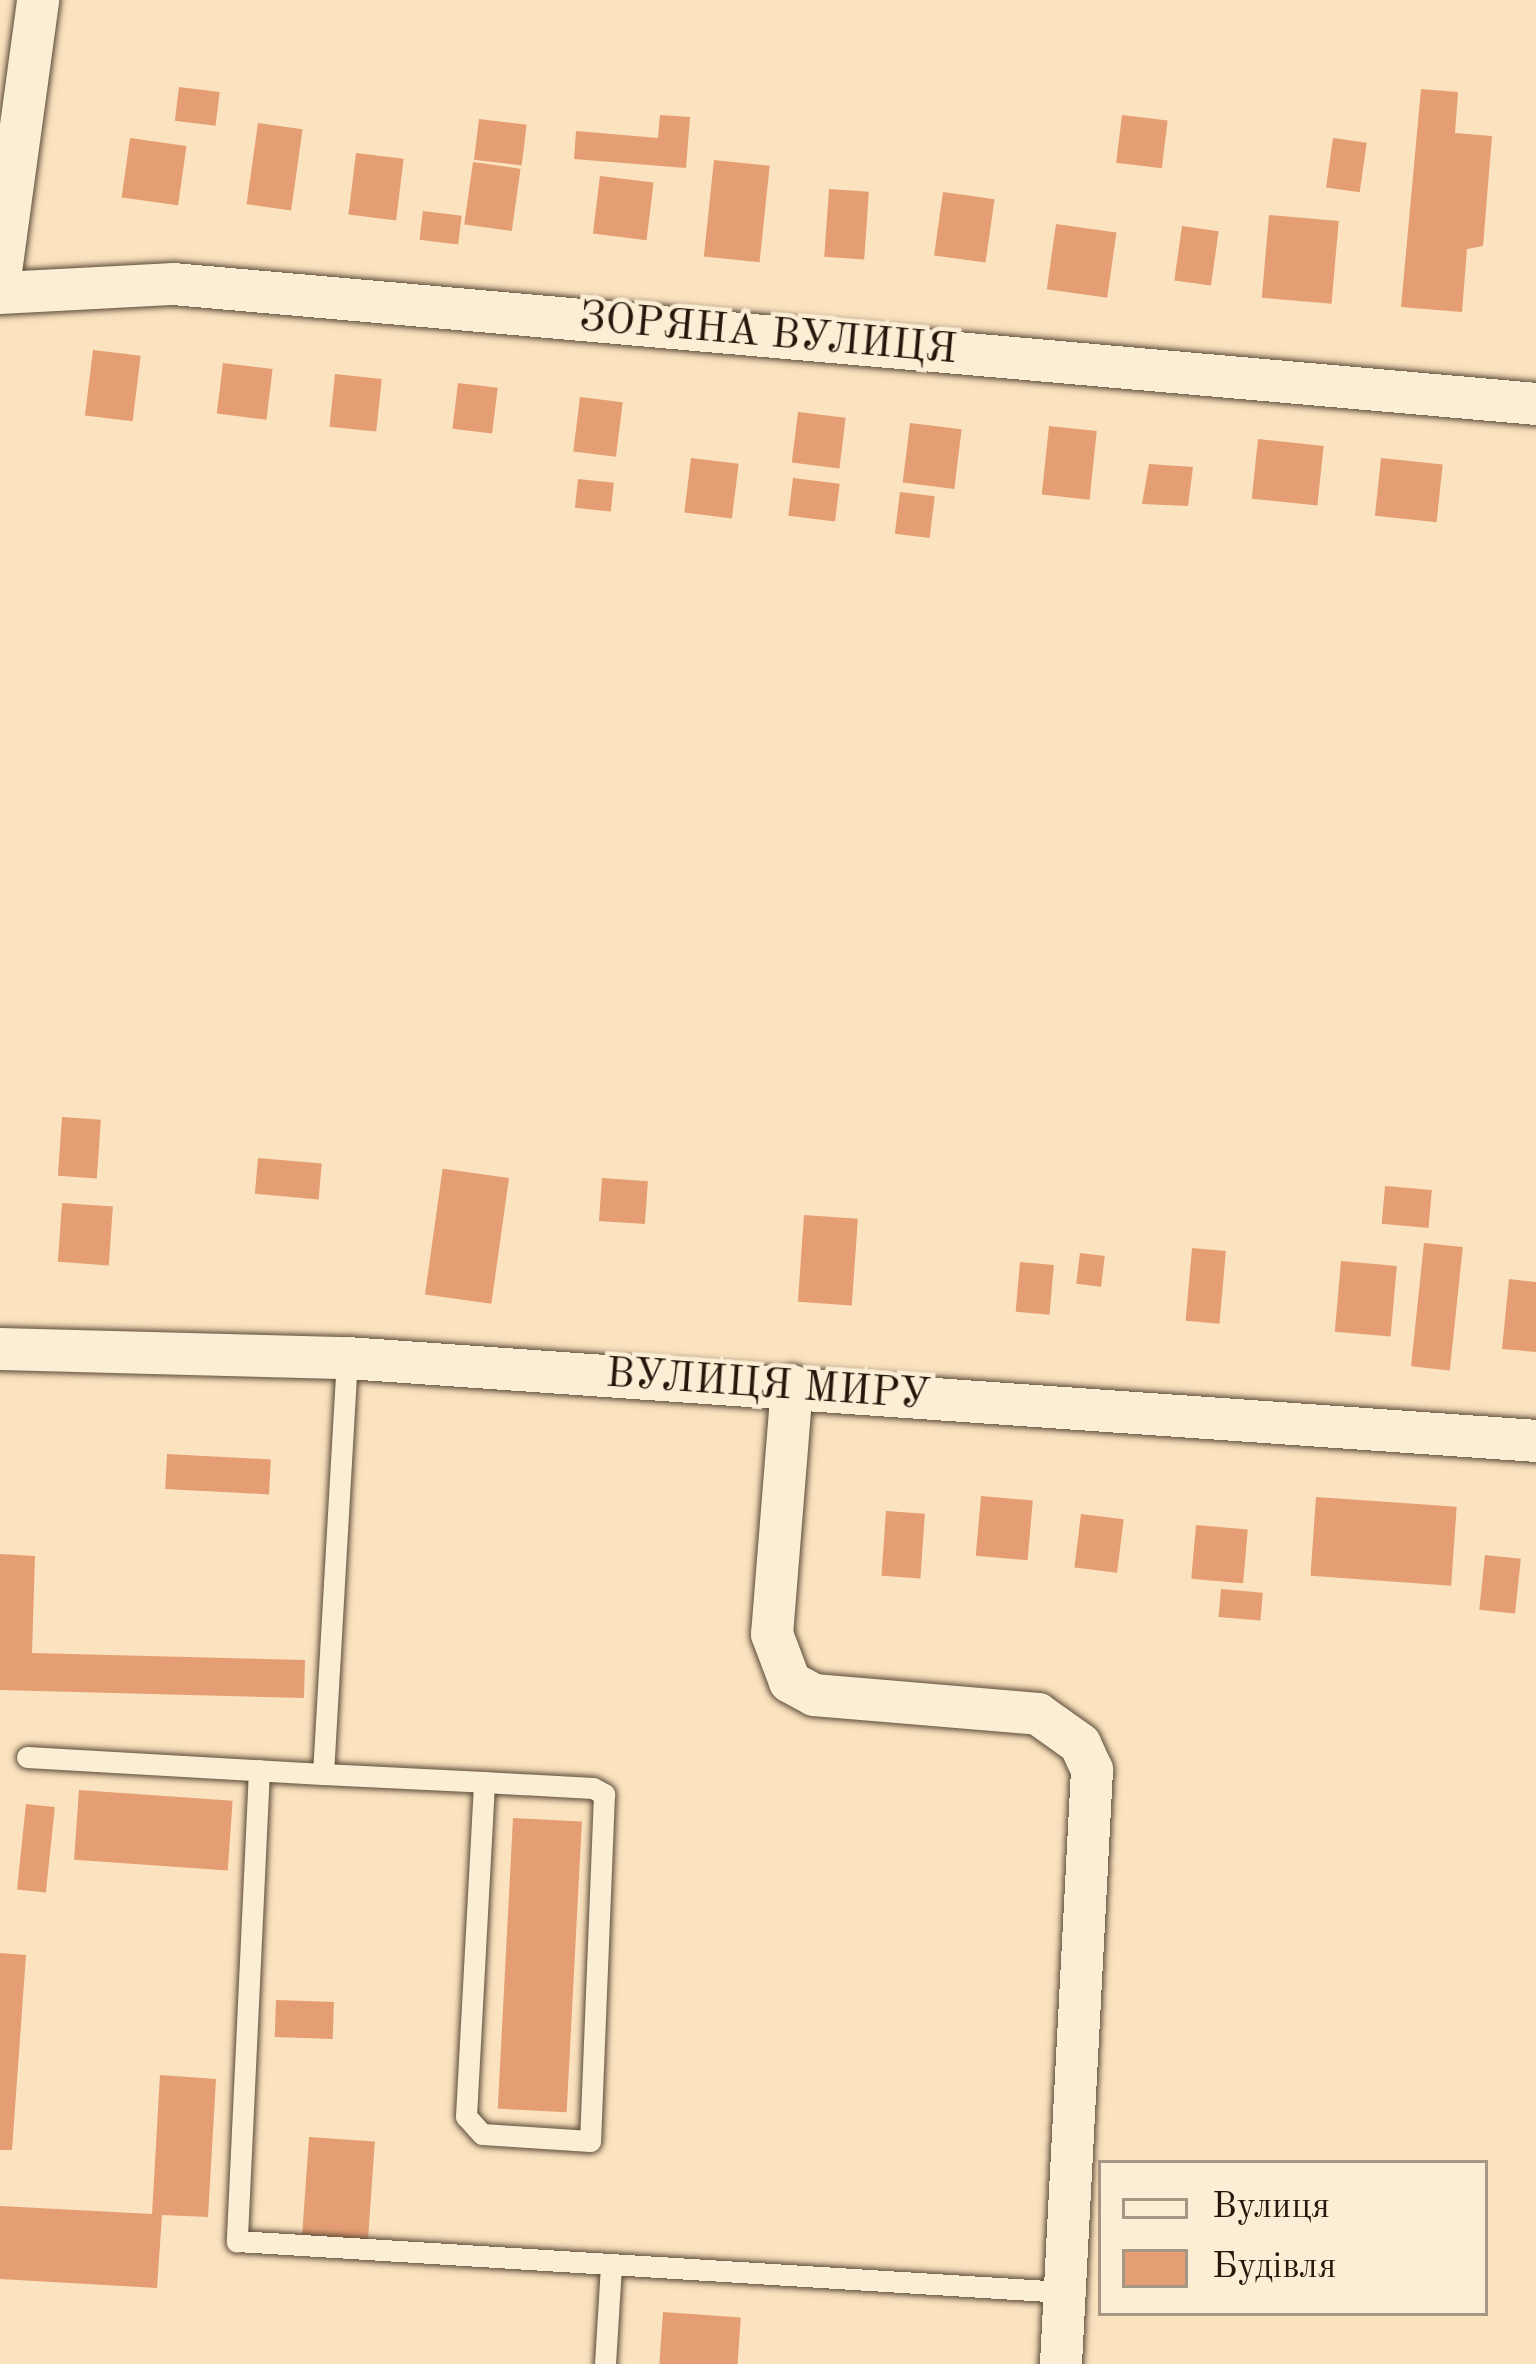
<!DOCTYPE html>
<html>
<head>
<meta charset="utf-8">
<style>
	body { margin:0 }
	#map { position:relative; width:1536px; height:2364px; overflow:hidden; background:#fbe3bf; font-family:"Old Standard TT",serif }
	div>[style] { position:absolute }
	.building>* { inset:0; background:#e59e73; transform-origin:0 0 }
	.roads { filter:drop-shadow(0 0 3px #5a4a38) drop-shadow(0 0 3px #5a4a38) }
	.lane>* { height:21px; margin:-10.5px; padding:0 10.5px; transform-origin:10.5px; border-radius:10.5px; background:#fcedd5 }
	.street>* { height:42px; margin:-21px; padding:0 21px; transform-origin:21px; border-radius:21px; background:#fcedd5 }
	span { translate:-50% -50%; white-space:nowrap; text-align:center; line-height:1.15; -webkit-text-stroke:9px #fcedd5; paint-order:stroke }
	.street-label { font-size:42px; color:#24170b }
	.legend { position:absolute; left:1098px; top:2160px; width:390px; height:156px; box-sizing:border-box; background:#fcedd5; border:3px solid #a69784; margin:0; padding:15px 21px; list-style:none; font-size:36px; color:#24170b }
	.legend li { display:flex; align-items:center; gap:24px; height:60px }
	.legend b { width:60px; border:3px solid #a69784 }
</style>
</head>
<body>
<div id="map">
	<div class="building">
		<i style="left:179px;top:87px;width:41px;height:34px;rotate:7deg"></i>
		<i style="clip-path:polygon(1421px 89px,1458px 92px,1455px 133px,1492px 136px,1483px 246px,1467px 249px,1462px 312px,1401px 307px)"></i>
		<i style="clip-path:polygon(660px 115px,690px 117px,686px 168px,574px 159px,576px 131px,658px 138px)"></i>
		<i style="left:1122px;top:115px;width:46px;height:48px;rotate:7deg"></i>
		<i style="left:479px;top:119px;width:48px;height:41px;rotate:7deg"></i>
		<i style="left:258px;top:123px;width:45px;height:82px;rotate:8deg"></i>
		<i style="left:130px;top:138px;width:57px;height:60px;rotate:8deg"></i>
		<i style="left:1333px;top:138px;width:34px;height:50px;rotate:8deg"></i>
		<i style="left:356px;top:153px;width:48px;height:62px;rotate:7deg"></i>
		<i style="left:714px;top:160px;width:56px;height:97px;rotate:6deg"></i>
		<i style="left:473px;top:162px;width:48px;height:63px;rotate:8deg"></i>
		<i style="left:600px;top:176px;width:54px;height:58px;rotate:7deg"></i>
		<i style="left:829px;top:189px;width:40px;height:68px;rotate:4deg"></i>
		<i style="left:943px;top:192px;width:52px;height:64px;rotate:8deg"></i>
		<i style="left:423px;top:211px;width:39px;height:29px;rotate:7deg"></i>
		<i style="left:1269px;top:215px;width:70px;height:83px;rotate:5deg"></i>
		<i style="left:1056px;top:224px;width:61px;height:66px;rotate:8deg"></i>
		<i style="left:1182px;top:226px;width:37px;height:55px;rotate:8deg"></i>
		<i style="left:93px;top:350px;width:48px;height:66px;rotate:7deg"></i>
		<i style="left:223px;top:363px;width:50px;height:51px;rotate:7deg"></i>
		<i style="left:335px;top:374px;width:47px;height:53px;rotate:6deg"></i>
		<i style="left:458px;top:383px;width:40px;height:46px;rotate:7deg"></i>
		<i style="left:580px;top:397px;width:43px;height:55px;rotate:7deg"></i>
		<i style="left:798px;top:412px;width:48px;height:51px;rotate:7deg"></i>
		<i style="left:910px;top:423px;width:52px;height:60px;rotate:7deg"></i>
		<i style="left:1049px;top:426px;width:48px;height:69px;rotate:6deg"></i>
		<i style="left:1258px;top:439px;width:66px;height:60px;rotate:6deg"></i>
		<i style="left:691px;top:458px;width:48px;height:55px;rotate:7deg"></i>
		<i style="left:1381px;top:458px;width:62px;height:58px;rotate:6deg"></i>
		<i style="clip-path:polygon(1149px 464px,1193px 467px,1188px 506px,1142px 504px)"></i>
		<i style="left:793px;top:478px;width:47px;height:38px;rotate:7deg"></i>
		<i style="left:578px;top:479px;width:36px;height:29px;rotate:6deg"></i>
		<i style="left:900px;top:492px;width:35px;height:42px;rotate:7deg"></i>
		<i style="left:62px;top:1117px;width:39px;height:59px;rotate:4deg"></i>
		<i style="left:258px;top:1158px;width:64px;height:36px;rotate:5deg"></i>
		<i style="left:509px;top:1178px;width:127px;height:67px;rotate:98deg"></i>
		<i style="left:602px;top:1178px;width:46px;height:43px;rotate:4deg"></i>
		<i style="left:1385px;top:1186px;width:47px;height:38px;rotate:5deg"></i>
		<i style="left:62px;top:1203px;width:51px;height:59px;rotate:4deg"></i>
		<i style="left:804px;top:1215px;width:54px;height:87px;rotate:4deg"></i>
		<i style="left:1424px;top:1243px;width:39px;height:124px;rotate:6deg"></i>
		<i style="left:1192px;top:1248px;width:34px;height:73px;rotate:5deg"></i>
		<i style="left:1080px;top:1253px;width:25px;height:31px;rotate:7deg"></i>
		<i style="left:1341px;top:1261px;width:56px;height:71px;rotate:5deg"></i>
		<i style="left:1020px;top:1262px;width:34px;height:50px;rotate:5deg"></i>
		<i style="clip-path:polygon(1509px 1279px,1536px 1282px,1536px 1352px,1502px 1349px)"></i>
		<i style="left:167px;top:1454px;width:104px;height:35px;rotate:3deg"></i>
		<i style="left:981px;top:1496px;width:52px;height:60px;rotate:5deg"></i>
		<i style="left:1316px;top:1497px;width:141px;height:79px;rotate:4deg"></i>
		<i style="left:886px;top:1511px;width:39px;height:65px;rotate:4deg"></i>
		<i style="left:1081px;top:1514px;width:43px;height:54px;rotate:7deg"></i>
		<i style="left:1196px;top:1525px;width:52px;height:54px;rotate:5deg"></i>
		<i style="clip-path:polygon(0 1554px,35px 1556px,32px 1653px,305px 1660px,304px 1698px,0 1690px)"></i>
		<i style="left:1485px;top:1555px;width:36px;height:55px;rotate:6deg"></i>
		<i style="left:1221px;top:1589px;width:42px;height:28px;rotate:5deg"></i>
		<i style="left:79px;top:1790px;width:154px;height:70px;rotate:4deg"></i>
		<i style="left:26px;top:1804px;width:29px;height:86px;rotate:6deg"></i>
		<i style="left:513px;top:1818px;width:69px;height:291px;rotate:3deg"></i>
		<i style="clip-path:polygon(0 1953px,26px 1955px,12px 2150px,0 2150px)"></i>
		<i style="left:276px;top:2000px;width:58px;height:37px;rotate:2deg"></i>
		<i style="clip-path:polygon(160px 2075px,216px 2079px,208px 2217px,162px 2215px,157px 2288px,0 2279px,0 2206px,152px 2214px)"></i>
		<i style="left:309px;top:2137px;width:66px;height:100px;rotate:4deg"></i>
		<i style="left:663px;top:2312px;width:78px;height:52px;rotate:4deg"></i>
	</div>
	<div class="roads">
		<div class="lane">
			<i style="left:27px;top:1757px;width:296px;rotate:3.3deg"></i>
			<i style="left:323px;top:1774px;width:161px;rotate:2.8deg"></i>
			<i style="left:484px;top:1782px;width:109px;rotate:3.2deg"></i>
			<i style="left:593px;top:1788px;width:13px;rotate:29deg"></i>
			<i style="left:604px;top:1794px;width:347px;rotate:92.3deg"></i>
			<i style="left:590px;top:2141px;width:108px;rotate:-176.3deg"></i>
			<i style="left:482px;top:2134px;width:24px;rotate:-132deg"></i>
			<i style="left:466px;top:2116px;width:334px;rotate:-86.9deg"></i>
			<i style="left:259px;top:1770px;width:472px;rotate:92.7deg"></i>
			<i style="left:237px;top:2241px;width:829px;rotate:3.53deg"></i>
			<i style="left:323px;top:1774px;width:417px;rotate:-86.7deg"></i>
			<i style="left:605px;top:2364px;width:97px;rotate:-86.5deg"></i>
		</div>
		<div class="street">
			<i style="left:0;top:279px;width:282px;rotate:-82.2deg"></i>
			<i style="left:0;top:293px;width:173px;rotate:-3deg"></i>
			<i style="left:173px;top:284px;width:1368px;rotate:5.03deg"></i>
			<i style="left:0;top:1349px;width:347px;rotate:1.5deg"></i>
			<i style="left:347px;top:1358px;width:1192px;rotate:3.99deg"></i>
			<i style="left:792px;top:1386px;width:249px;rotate:94.6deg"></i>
			<i style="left:772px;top:1634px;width:51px;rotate:69.4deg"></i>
			<i style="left:790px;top:1682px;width:27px;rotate:28deg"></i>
			<i style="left:814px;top:1695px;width:225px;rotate:4.8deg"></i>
			<i style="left:1038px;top:1714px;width:52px;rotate:35.5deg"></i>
			<i style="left:1080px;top:1744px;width:29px;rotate:65deg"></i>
			<i style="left:1092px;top:1770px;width:595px;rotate:92.99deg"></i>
		</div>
	</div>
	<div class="street-label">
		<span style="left:768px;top:335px;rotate:5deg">ЗОРЯНА ВУЛИЦЯ</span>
		<span style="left:768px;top:1386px;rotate:4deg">ВУЛИЦЯ МИРУ</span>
	</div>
	<ul class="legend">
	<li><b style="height:15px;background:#fcedd5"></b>Вулиця</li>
	<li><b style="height:33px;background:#e59e73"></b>Будівля</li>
	</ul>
</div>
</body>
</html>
